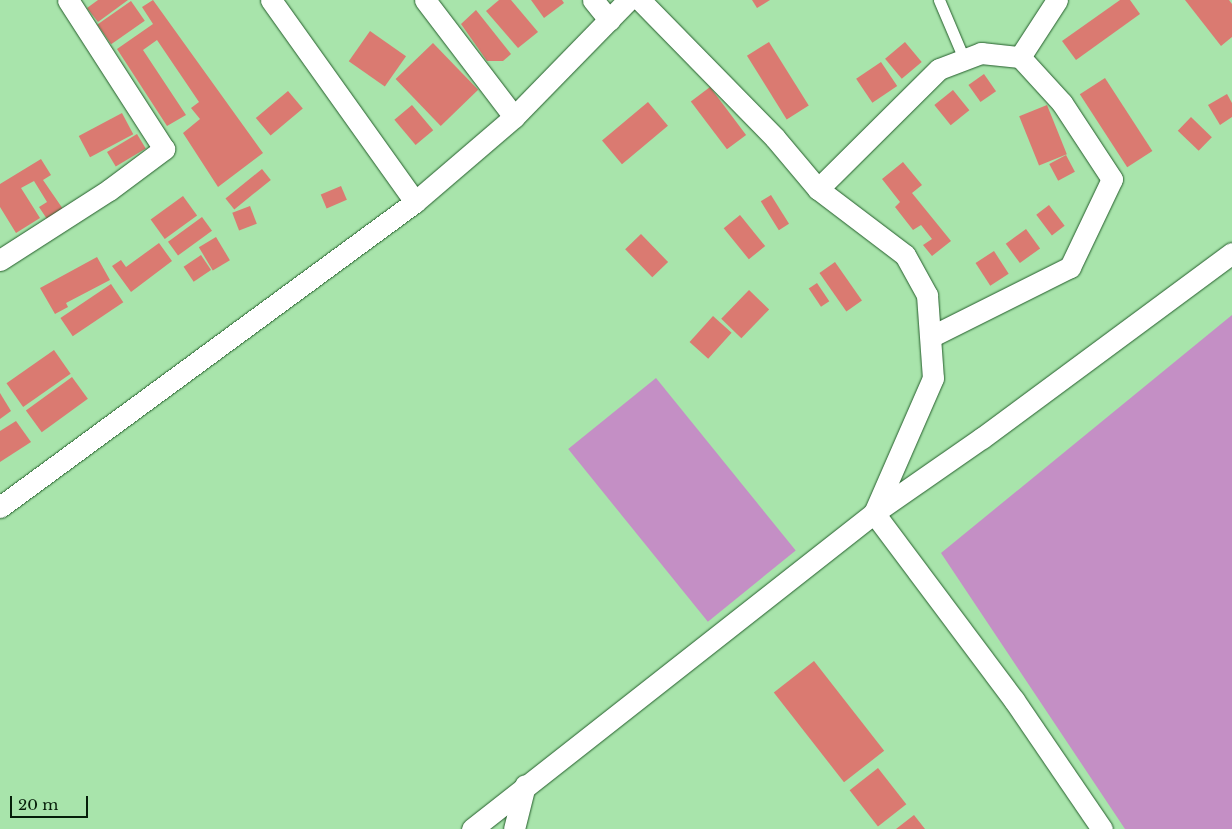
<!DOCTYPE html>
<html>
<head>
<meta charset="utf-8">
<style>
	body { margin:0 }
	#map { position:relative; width:1232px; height:829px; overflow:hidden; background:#a8e4ab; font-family:"Libre Baskerville",serif }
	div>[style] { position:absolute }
	.green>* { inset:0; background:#c48fc5; transform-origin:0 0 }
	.building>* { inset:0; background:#da7a71; transform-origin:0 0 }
	.roads { filter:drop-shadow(0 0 1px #245d2b) drop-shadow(0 0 1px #245d2b) }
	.lane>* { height:11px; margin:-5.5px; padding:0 5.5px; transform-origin:5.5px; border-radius:5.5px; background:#fff }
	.street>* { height:21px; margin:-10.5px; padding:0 10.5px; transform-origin:10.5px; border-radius:10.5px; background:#fff }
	span { translate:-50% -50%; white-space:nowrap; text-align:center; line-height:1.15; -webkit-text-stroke:4px #a8e4ab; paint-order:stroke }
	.scale { position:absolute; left:10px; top:796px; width:78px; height:22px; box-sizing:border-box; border:2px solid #061e09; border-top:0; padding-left:6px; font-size:15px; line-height:18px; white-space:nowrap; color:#061e09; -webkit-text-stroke:4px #a8e4ab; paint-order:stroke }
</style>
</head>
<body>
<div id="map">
	<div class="green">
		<i style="clip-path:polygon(1232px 315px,1232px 829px,1125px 829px,941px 553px)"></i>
		<i style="left:656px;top:378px;width:222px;height:113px;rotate:51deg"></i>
	</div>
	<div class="building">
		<i style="clip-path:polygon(98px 0,128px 0,98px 22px,87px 8px)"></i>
		<i style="clip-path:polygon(153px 0,263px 153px,218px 187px,183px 133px,200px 119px,191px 108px,199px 102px,157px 40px,143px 50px,186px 115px,167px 126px,117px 49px,153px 24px,142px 7px)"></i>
		<i style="clip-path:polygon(499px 0,511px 0,538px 32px,518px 48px,486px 11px)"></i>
		<i style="clip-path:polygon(531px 0,562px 0,564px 3px,544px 18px)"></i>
		<i style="clip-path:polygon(752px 0,770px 0,757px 8px)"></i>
		<i style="clip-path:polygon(1120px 0,1130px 0,1140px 14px,1076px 60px,1062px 41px)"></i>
		<i style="clip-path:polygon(1185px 0,1229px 0,1232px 4px,1232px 37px,1221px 46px)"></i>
		<i style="left:131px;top:1px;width:24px;height:41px;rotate:55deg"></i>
		<i style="clip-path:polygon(476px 10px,511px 54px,503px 61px,487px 61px,461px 24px)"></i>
		<i style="left:370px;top:31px;width:44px;height:37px;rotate:35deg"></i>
		<i style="left:769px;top:42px;width:75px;height:26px;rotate:58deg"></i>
		<i style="left:905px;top:42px;width:26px;height:26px;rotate:50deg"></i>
		<i style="left:433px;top:43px;width:65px;height:52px;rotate:46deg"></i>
		<i style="left:881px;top:62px;width:29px;height:30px;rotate:56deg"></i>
		<i style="left:984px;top:74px;width:21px;height:19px;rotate:55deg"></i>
		<i style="left:1105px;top:78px;width:87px;height:30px;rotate:57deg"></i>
		<i style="left:710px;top:87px;width:60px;height:24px;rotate:53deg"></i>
		<i style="left:953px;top:90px;width:26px;height:24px;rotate:51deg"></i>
		<i style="left:288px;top:91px;width:23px;height:42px;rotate:50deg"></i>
		<i style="clip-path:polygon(1227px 94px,1232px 103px,1232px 117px,1220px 125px,1208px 105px)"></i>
		<i style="left:648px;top:102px;width:31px;height:60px;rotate:50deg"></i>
		<i style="left:412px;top:105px;width:33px;height:23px;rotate:50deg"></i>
		<i style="left:1047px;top:105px;width:53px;height:30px;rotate:68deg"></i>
		<i style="left:122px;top:113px;width:24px;height:49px;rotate:62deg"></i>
		<i style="left:1191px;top:117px;width:29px;height:19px;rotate:44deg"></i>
		<i style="left:137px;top:134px;width:17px;height:35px;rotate:59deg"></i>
		<i style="left:1066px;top:155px;width:19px;height:19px;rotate:62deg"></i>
		<i style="clip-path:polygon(41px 159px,51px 175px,43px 180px,63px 209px,47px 219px,39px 207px,47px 202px,34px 181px,21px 188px,40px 218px,16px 233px,0 207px,0 184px)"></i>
		<i style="clip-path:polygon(903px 162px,922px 185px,912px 193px,951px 241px,932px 256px,923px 245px,932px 239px,921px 225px,913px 230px,895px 207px,900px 202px,882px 179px)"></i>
		<i style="left:262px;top:169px;width:14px;height:47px;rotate:51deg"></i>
		<i style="left:341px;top:186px;width:15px;height:22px;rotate:67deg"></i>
		<i style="left:771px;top:195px;width:34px;height:12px;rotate:58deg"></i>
		<i style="left:183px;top:196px;width:24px;height:40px;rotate:54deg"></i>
		<i style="left:1049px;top:205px;width:26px;height:16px;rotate:53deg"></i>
		<i style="left:250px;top:206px;width:19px;height:19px;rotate:69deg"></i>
		<i style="left:740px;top:215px;width:40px;height:21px;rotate:51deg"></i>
		<i style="left:202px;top:217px;width:17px;height:42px;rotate:54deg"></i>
		<i style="left:1026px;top:229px;width:24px;height:25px;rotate:54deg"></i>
		<i style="left:641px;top:234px;width:39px;height:22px;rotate:46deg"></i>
		<i style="left:216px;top:237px;width:27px;height:20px;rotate:59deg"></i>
		<i style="clip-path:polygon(159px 243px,172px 261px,131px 292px,112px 266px,121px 260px,126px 267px)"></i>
		<i style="left:994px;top:251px;width:27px;height:22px;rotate:57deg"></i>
		<i style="left:201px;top:255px;width:18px;height:21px;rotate:56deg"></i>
		<i style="clip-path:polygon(97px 257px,110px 280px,66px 303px,68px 307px,55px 314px,40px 288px)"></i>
		<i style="left:835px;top:262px;width:47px;height:19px;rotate:55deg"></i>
		<i style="left:817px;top:283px;width:22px;height:10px;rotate:56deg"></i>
		<i style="left:111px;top:284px;width:22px;height:61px;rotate:56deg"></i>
		<i style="left:749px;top:290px;width:28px;height:40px;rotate:44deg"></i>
		<i style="left:713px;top:316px;width:25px;height:35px;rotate:42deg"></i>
		<i style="left:54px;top:350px;width:29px;height:58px;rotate:55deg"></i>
		<i style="left:72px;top:377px;width:27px;height:57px;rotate:54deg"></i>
		<i style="clip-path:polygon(0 393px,11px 411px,0 419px)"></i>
		<i style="clip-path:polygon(16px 421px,31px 442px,0 462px,0 431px)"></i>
		<i style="left:814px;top:661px;width:114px;height:51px;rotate:52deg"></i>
		<i style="left:878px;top:768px;width:46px;height:36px;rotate:52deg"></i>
		<i style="clip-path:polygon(914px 815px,925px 829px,896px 829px)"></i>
	</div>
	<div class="roads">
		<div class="lane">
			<i style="left:939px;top:0;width:64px;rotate:67deg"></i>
		</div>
		<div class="street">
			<i style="left:271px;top:0;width:248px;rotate:54.5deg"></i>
			<i style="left:425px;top:0;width:147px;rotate:52.7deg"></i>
			<i style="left:593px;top:0;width:26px;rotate:51deg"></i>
			<i style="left:640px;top:0;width:193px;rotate:45.6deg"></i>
			<i style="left:775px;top:138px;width:67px;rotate:49.9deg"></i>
			<i style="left:818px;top:189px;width:109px;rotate:37.2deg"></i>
			<i style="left:905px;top:255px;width:46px;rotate:61.2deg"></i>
			<i style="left:927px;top:295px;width:83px;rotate:85.9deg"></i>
			<i style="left:933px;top:378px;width:147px;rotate:113.6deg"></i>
			<i style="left:874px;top:513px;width:234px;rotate:53.2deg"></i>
			<i style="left:1014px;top:700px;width:156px;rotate:55.7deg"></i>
			<i style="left:1020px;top:57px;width:68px;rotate:-57deg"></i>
			<i style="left:818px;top:189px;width:170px;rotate:-44.8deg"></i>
			<i style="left:939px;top:69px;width:45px;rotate:-20.9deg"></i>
			<i style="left:981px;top:53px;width:39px;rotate:6deg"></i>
			<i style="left:1020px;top:57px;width:62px;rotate:47.6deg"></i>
			<i style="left:1062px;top:103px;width:91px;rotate:56.7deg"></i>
			<i style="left:1112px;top:179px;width:98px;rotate:115.5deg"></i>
			<i style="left:1070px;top:267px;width:154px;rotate:153.4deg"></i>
			<i style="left:0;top:260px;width:130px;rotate:-32.7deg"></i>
			<i style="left:109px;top:190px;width:69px;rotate:-36.7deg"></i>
			<i style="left:164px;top:149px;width:177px;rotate:-122.8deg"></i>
			<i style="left:0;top:507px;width:515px;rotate:-36.31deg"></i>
			<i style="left:415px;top:202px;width:130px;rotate:-40.6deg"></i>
			<i style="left:514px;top:117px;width:163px;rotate:-45.7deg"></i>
			<i style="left:472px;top:829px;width:511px;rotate:-38.17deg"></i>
			<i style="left:874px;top:513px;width:131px;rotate:-34.8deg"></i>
			<i style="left:982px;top:438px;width:311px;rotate:-36.5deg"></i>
			<i style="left:514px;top:829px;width:45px;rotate:-76deg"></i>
		</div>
	</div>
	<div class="scale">20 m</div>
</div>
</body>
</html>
